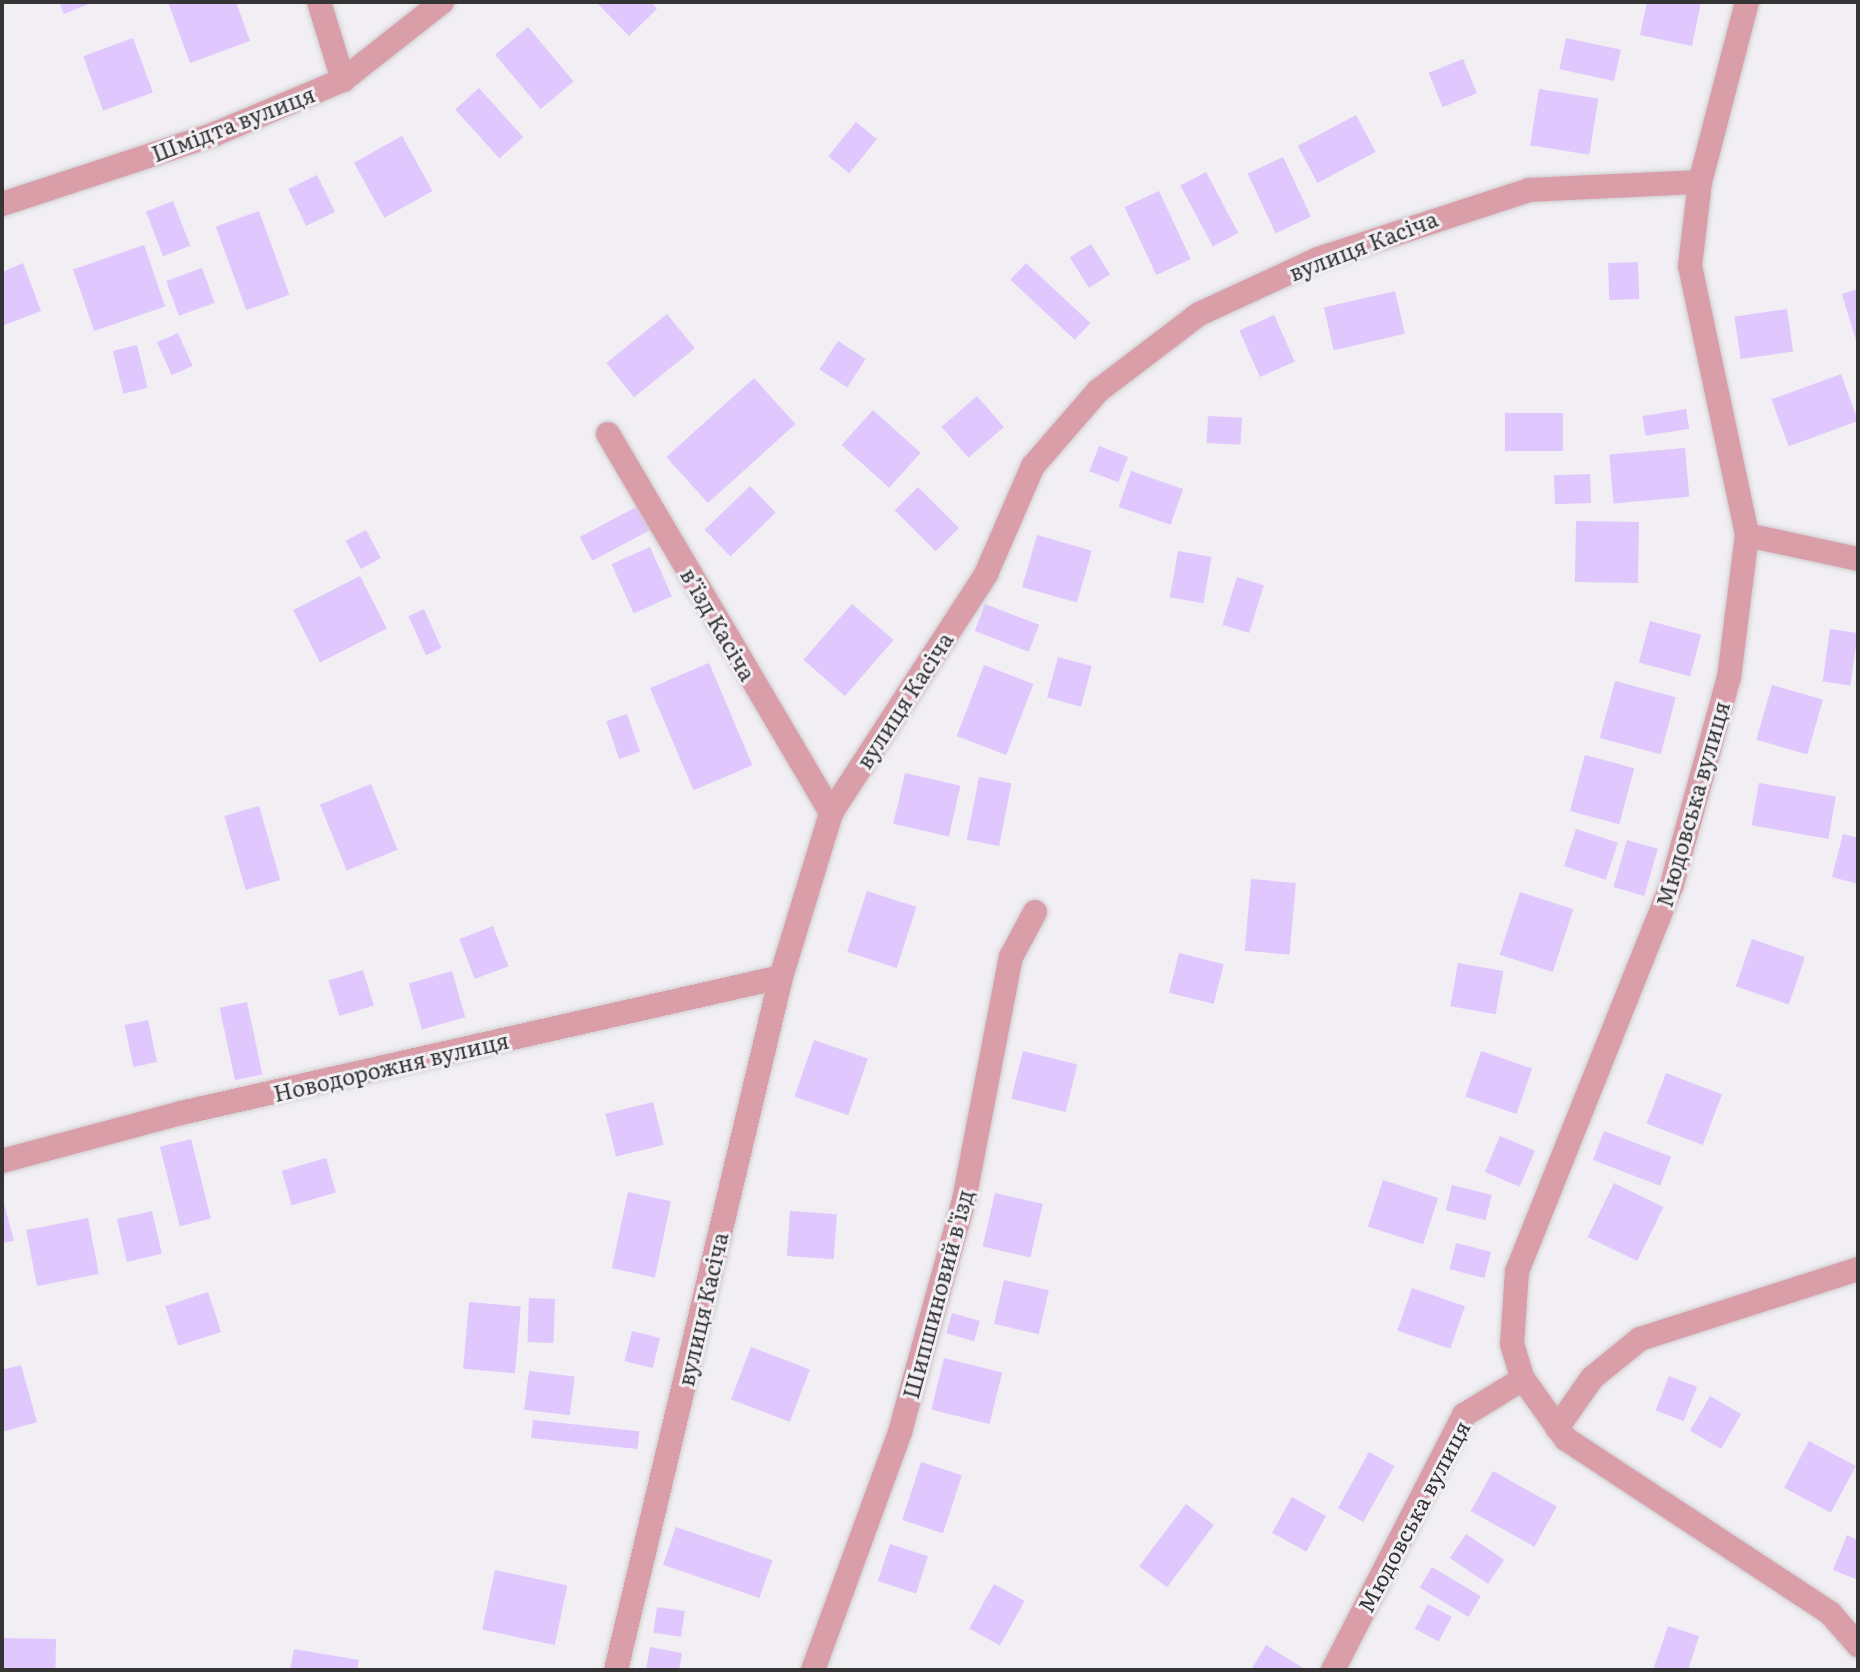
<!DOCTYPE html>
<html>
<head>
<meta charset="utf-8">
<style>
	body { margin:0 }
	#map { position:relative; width:1860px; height:1672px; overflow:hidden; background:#f1eff3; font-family:Literata,serif }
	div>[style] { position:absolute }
	.building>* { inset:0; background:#e0c7fe; transform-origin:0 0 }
	.roads { filter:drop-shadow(0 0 2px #cfcdd1) drop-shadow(0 0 2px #cfcdd1) }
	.street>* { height:24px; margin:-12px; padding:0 12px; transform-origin:12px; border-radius:12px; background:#da9ea9 }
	span { translate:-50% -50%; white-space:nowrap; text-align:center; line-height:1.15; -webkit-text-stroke:6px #f1eff3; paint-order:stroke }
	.street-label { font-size:22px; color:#353435 }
	.frame { position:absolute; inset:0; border:4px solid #353435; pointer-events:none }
</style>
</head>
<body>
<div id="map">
	<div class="building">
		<i style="clip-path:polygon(59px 2px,93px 2px,64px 14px)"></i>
		<i style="clip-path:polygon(168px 2px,236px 2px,250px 41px,190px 63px)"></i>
		<i style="clip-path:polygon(596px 2px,651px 2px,657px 9px,629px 36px)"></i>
		<i style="clip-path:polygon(1647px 2px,1701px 2px,1692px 46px,1640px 35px)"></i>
		<i style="left:528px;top:27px;width:71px;height:43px;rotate:50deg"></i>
		<i style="left:133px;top:38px;width:58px;height:53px;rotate:70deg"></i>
		<i style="left:1566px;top:38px;width:56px;height:32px;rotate:12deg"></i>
		<i style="left:1463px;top:59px;width:37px;height:37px;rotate:68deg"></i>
		<i style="left:479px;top:88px;width:66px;height:32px;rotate:48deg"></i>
		<i style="left:1539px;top:89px;width:60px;height:57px;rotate:9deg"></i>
		<i style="left:1356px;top:115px;width:42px;height:66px;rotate:62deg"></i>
		<i style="left:856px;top:122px;width:27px;height:44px;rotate:39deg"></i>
		<i style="left:402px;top:136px;width:63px;height:55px;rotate:61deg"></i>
		<i style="left:1283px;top:157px;width:66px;height:39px;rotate:65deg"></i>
		<i style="left:1206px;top:172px;width:69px;height:29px;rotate:62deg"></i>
		<i style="left:317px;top:175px;width:41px;height:32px;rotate:64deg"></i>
		<i style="left:1159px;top:191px;width:75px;height:38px;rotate:65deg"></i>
		<i style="left:173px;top:201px;width:48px;height:29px;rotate:69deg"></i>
		<i style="left:259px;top:211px;width:89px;height:46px;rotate:70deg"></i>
		<i style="left:1091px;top:244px;width:36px;height:25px;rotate:58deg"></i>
		<i style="left:144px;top:245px;width:65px;height:75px;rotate:71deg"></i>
		<i style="left:1638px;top:262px;width:37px;height:30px;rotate:88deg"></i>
		<i style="clip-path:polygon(23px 263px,41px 311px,2px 326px,2px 272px)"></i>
		<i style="left:1026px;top:263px;width:88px;height:23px;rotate:43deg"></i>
		<i style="left:202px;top:268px;width:37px;height:38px;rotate:70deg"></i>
		<i style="clip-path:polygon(1858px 289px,1858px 343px,1857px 344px,1842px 294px)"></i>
		<i style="left:1395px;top:291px;width:44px;height:73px;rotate:77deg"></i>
		<i style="left:1787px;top:309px;width:43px;height:53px;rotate:82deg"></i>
		<i style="left:667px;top:314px;width:44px;height:78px;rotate:51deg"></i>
		<i style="left:1274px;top:315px;width:51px;height:38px;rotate:66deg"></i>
		<i style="left:178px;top:333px;width:36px;height:23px;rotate:66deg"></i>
		<i style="left:838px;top:341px;width:33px;height:34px;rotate:33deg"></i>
		<i style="left:137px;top:345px;width:44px;height:25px;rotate:76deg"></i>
		<i style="left:1841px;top:374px;width:50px;height:74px;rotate:70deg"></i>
		<i style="left:754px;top:378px;width:62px;height:118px;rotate:48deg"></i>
		<i style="left:977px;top:396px;width:41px;height:47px;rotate:49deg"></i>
		<i style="left:1686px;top:409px;width:20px;height:44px;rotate:81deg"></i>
		<i style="left:873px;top:410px;width:64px;height:47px;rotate:42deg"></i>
		<i style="left:1563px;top:413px;width:38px;height:58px;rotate:90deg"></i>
		<i style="left:1208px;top:416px;width:34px;height:27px;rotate:3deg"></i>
		<i style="left:1099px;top:446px;width:31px;height:27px;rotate:21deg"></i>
		<i style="left:1685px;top:448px;width:49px;height:76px;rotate:85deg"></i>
		<i style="left:1131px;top:471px;width:55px;height:38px;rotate:19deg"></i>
		<i style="left:1590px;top:474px;width:29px;height:36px;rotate:88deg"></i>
		<i style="left:750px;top:486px;width:37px;height:63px;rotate:46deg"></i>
		<i style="left:918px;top:487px;width:58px;height:33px;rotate:45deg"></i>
		<i style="left:638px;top:506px;width:27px;height:66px;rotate:62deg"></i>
		<i style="left:1576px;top:521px;width:63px;height:61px;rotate:1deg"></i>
		<i style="left:366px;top:530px;width:32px;height:23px;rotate:62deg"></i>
		<i style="left:1037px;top:535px;width:57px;height:54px;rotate:16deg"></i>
		<i style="left:650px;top:547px;width:54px;height:42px;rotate:66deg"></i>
		<i style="left:1178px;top:551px;width:34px;height:47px;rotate:10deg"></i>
		<i style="left:360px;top:576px;width:59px;height:75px;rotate:63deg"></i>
		<i style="left:1237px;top:577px;width:28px;height:50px;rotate:17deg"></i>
		<i style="left:852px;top:604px;width:55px;height:74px;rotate:41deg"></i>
		<i style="left:985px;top:604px;width:58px;height:29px;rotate:21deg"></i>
		<i style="left:424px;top:609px;width:43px;height:17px;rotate:66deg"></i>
		<i style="left:1650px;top:621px;width:53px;height:43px;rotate:15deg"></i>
		<i style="left:1830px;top:629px;width:28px;height:53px;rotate:8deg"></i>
		<i style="left:1058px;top:657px;width:35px;height:42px;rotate:15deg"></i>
		<i style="left:709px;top:663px;width:111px;height:64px;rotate:67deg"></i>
		<i style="left:984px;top:665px;width:53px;height:76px;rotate:21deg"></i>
		<i style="left:1615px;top:681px;width:63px;height:59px;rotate:15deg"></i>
		<i style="left:1772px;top:685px;width:53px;height:57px;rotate:16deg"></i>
		<i style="left:627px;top:714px;width:40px;height:22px;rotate:71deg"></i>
		<i style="left:1585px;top:755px;width:51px;height:58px;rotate:15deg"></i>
		<i style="left:905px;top:773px;width:57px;height:52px;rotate:13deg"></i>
		<i style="left:979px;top:777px;width:33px;height:64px;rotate:11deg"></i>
		<i style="left:1759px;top:783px;width:78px;height:43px;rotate:10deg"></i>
		<i style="left:371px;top:784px;width:71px;height:55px;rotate:68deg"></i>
		<i style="left:259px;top:806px;width:77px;height:36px;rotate:74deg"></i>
		<i style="left:1576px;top:829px;width:44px;height:39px;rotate:18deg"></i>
		<i style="clip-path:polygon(1843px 834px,1858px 838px,1858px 884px,1832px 877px)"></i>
		<i style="left:1627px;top:840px;width:32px;height:49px;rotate:16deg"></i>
		<i style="left:1251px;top:879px;width:45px;height:72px;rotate:5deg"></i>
		<i style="left:867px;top:891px;width:52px;height:64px;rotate:18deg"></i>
		<i style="left:1520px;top:892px;width:56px;height:66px;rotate:18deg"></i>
		<i style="left:493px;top:926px;width:43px;height:36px;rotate:69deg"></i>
		<i style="left:1752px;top:939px;width:56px;height:50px;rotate:19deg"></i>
		<i style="left:1179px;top:953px;width:46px;height:41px;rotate:14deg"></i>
		<i style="left:1458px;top:963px;width:46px;height:44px;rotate:10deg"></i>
		<i style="left:363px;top:970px;width:37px;height:36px;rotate:73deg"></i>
		<i style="left:452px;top:971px;width:48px;height:45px;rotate:74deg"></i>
		<i style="left:247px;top:1002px;width:74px;height:28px;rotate:78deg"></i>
		<i style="left:148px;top:1020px;width:43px;height:24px;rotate:78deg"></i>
		<i style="left:814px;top:1040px;width:57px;height:60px;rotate:19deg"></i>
		<i style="left:1023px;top:1051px;width:56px;height:49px;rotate:14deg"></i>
		<i style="left:1481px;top:1051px;width:54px;height:48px;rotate:19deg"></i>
		<i style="left:1666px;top:1073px;width:60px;height:54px;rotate:21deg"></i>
		<i style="left:653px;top:1102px;width:44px;height:49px;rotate:76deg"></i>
		<i style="left:1604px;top:1131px;width:72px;height:31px;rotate:21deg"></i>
		<i style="left:1500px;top:1136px;width:38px;height:39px;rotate:23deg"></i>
		<i style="left:191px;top:1139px;width:82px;height:32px;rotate:76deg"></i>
		<i style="left:326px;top:1158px;width:36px;height:46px;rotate:74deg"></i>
		<i style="left:1383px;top:1180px;width:58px;height:49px;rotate:18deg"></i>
		<i style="left:1614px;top:1183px;width:55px;height:60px;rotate:26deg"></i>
		<i style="left:1452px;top:1185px;width:41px;height:26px;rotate:14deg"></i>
		<i style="left:628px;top:1192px;width:44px;height:78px;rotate:12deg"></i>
		<i style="left:995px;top:1193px;width:49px;height:55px;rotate:13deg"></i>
		<i style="clip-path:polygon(2px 1196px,14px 1241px,2px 1243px)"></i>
		<i style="left:152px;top:1211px;width:44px;height:36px;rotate:77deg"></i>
		<i style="left:790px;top:1211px;width:47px;height:45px;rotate:4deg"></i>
		<i style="left:88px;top:1218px;width:57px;height:63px;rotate:79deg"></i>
		<i style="left:1456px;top:1243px;width:36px;height:27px;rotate:14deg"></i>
		<i style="left:1004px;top:1280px;width:46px;height:45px;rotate:13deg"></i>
		<i style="left:1412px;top:1288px;width:56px;height:45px;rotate:19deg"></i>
		<i style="left:208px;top:1292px;width:42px;height:45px;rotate:72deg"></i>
		<i style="left:529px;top:1298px;width:26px;height:44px;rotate:2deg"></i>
		<i style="left:469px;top:1302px;width:52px;height:67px;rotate:5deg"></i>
		<i style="left:952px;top:1313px;width:29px;height:21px;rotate:16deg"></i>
		<i style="left:632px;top:1331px;width:29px;height:31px;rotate:14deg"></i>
		<i style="left:751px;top:1347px;width:63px;height:56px;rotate:21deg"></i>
		<i style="left:944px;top:1358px;width:60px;height:53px;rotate:14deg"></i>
		<i style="clip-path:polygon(21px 1365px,37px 1422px,2px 1432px,2px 1370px)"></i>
		<i style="left:529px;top:1371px;width:46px;height:39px;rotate:7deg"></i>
		<i style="left:1669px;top:1376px;width:30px;height:37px;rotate:21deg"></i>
		<i style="left:1710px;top:1396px;width:36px;height:40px;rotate:30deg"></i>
		<i style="left:533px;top:1420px;width:107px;height:18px;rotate:6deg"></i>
		<i style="left:1809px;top:1441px;width:53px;height:53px;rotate:28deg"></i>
		<i style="left:1369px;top:1452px;width:29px;height:64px;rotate:29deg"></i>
		<i style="left:921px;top:1462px;width:43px;height:61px;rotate:18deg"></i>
		<i style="left:1493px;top:1471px;width:73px;height:46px;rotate:29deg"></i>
		<i style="left:1292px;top:1497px;width:39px;height:41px;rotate:29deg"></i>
		<i style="left:1186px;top:1504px;width:35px;height:78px;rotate:37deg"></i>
		<i style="left:676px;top:1527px;width:102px;height:40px;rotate:19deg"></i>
		<i style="left:1466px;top:1534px;width:46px;height:29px;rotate:34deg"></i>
		<i style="clip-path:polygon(1847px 1535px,1858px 1540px,1858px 1580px,1833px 1570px)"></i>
		<i style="left:890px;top:1544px;width:40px;height:39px;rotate:18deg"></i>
		<i style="left:1432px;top:1567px;width:57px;height:24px;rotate:31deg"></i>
		<i style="left:495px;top:1570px;width:74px;height:61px;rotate:12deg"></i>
		<i style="left:994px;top:1584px;width:35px;height:51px;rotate:29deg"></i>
		<i style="left:1428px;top:1604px;width:27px;height:28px;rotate:28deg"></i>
		<i style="left:657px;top:1607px;width:28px;height:26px;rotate:8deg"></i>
		<i style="clip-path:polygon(1668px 1626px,1699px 1636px,1688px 1670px,1653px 1670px)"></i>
		<i style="left:2px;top:1638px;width:54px;height:32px;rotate:1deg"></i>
		<i style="clip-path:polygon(1266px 1645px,1306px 1670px,1251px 1670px)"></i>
		<i style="clip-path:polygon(650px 1647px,682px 1653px,679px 1670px,646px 1670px)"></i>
		<i style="clip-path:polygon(294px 1649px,359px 1660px,357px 1670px,290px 1670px)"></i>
	</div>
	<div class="roads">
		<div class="street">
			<i style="left:319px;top:2px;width:82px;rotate:72.9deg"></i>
			<i style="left:1747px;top:2px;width:186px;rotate:104.6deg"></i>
			<i style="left:1700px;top:182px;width:85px;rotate:96.8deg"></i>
			<i style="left:1690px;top:266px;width:275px;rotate:78deg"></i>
			<i style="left:1747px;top:535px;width:143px;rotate:97.2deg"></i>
			<i style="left:1729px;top:677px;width:215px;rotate:105.4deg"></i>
			<i style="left:1672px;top:884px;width:417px;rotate:111.8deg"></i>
			<i style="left:1517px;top:1271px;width:73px;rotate:93.9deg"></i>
			<i style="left:1512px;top:1344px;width:37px;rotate:73deg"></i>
			<i style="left:1523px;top:1379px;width:74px;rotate:54.4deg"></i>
			<i style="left:1566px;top:1439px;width:316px;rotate:33.4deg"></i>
			<i style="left:1830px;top:1613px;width:43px;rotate:48.8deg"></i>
			<i style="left:2px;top:204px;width:224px;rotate:-18.2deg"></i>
			<i style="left:215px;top:134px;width:139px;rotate:-22.9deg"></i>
			<i style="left:343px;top:80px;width:126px;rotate:-38.2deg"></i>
			<i style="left:608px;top:434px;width:440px;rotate:59.5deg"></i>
			<i style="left:1747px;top:535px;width:114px;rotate:12.2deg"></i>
			<i style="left:2px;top:1161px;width:185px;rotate:-15deg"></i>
			<i style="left:181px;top:1113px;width:615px;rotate:-12.77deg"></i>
			<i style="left:1557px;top:1428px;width:61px;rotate:-55deg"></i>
			<i style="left:1592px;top:1378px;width:62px;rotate:-39.1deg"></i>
			<i style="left:1640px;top:1339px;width:229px;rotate:-17.8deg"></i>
			<i style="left:616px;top:1670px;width:712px;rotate:-76.61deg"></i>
			<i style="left:781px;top:977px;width:171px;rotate:-73deg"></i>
			<i style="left:831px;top:813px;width:285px;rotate:-57deg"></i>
			<i style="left:986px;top:574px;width:118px;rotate:-66.5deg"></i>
			<i style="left:1033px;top:466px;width:99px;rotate:-49.1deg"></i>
			<i style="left:1098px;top:391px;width:127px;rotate:-37.3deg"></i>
			<i style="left:1199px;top:314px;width:131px;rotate:-24.8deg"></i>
			<i style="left:1318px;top:259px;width:222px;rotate:-18.1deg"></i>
			<i style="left:1529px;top:190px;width:171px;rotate:-2.7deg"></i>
			<i style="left:813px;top:1670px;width:253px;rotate:-69.9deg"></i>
			<i style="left:900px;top:1432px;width:241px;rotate:-74.6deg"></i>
			<i style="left:964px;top:1200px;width:248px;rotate:-79.1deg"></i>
			<i style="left:1011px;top:957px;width:51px;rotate:-61.9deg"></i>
			<i style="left:1333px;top:1670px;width:287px;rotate:-62.8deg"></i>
			<i style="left:1464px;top:1415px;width:69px;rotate:-31.4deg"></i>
		</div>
	</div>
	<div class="street-label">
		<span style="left:233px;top:123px;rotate:-21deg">Шмідта вулиця</span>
		<span style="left:1363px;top:245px;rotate:-21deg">вулиця Касіча</span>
		<span style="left:719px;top:624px;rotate:60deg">в’їзд Касіча</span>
		<span style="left:904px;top:700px;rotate:-57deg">вулиця Касіча</span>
		<span style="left:1692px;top:804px;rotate:-74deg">Мюдовська вулиця</span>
		<span style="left:391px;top:1066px;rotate:-13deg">Новодорожня вулиця</span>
		<span style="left:937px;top:1294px;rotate:-75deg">Шипшиновий в'їзд</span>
		<span style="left:702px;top:1309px;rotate:-77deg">вулиця Касіча</span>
		<span style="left:1413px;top:1516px;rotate:-62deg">Мюдовська вулиця</span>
	</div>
	<div class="frame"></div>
</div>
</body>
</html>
